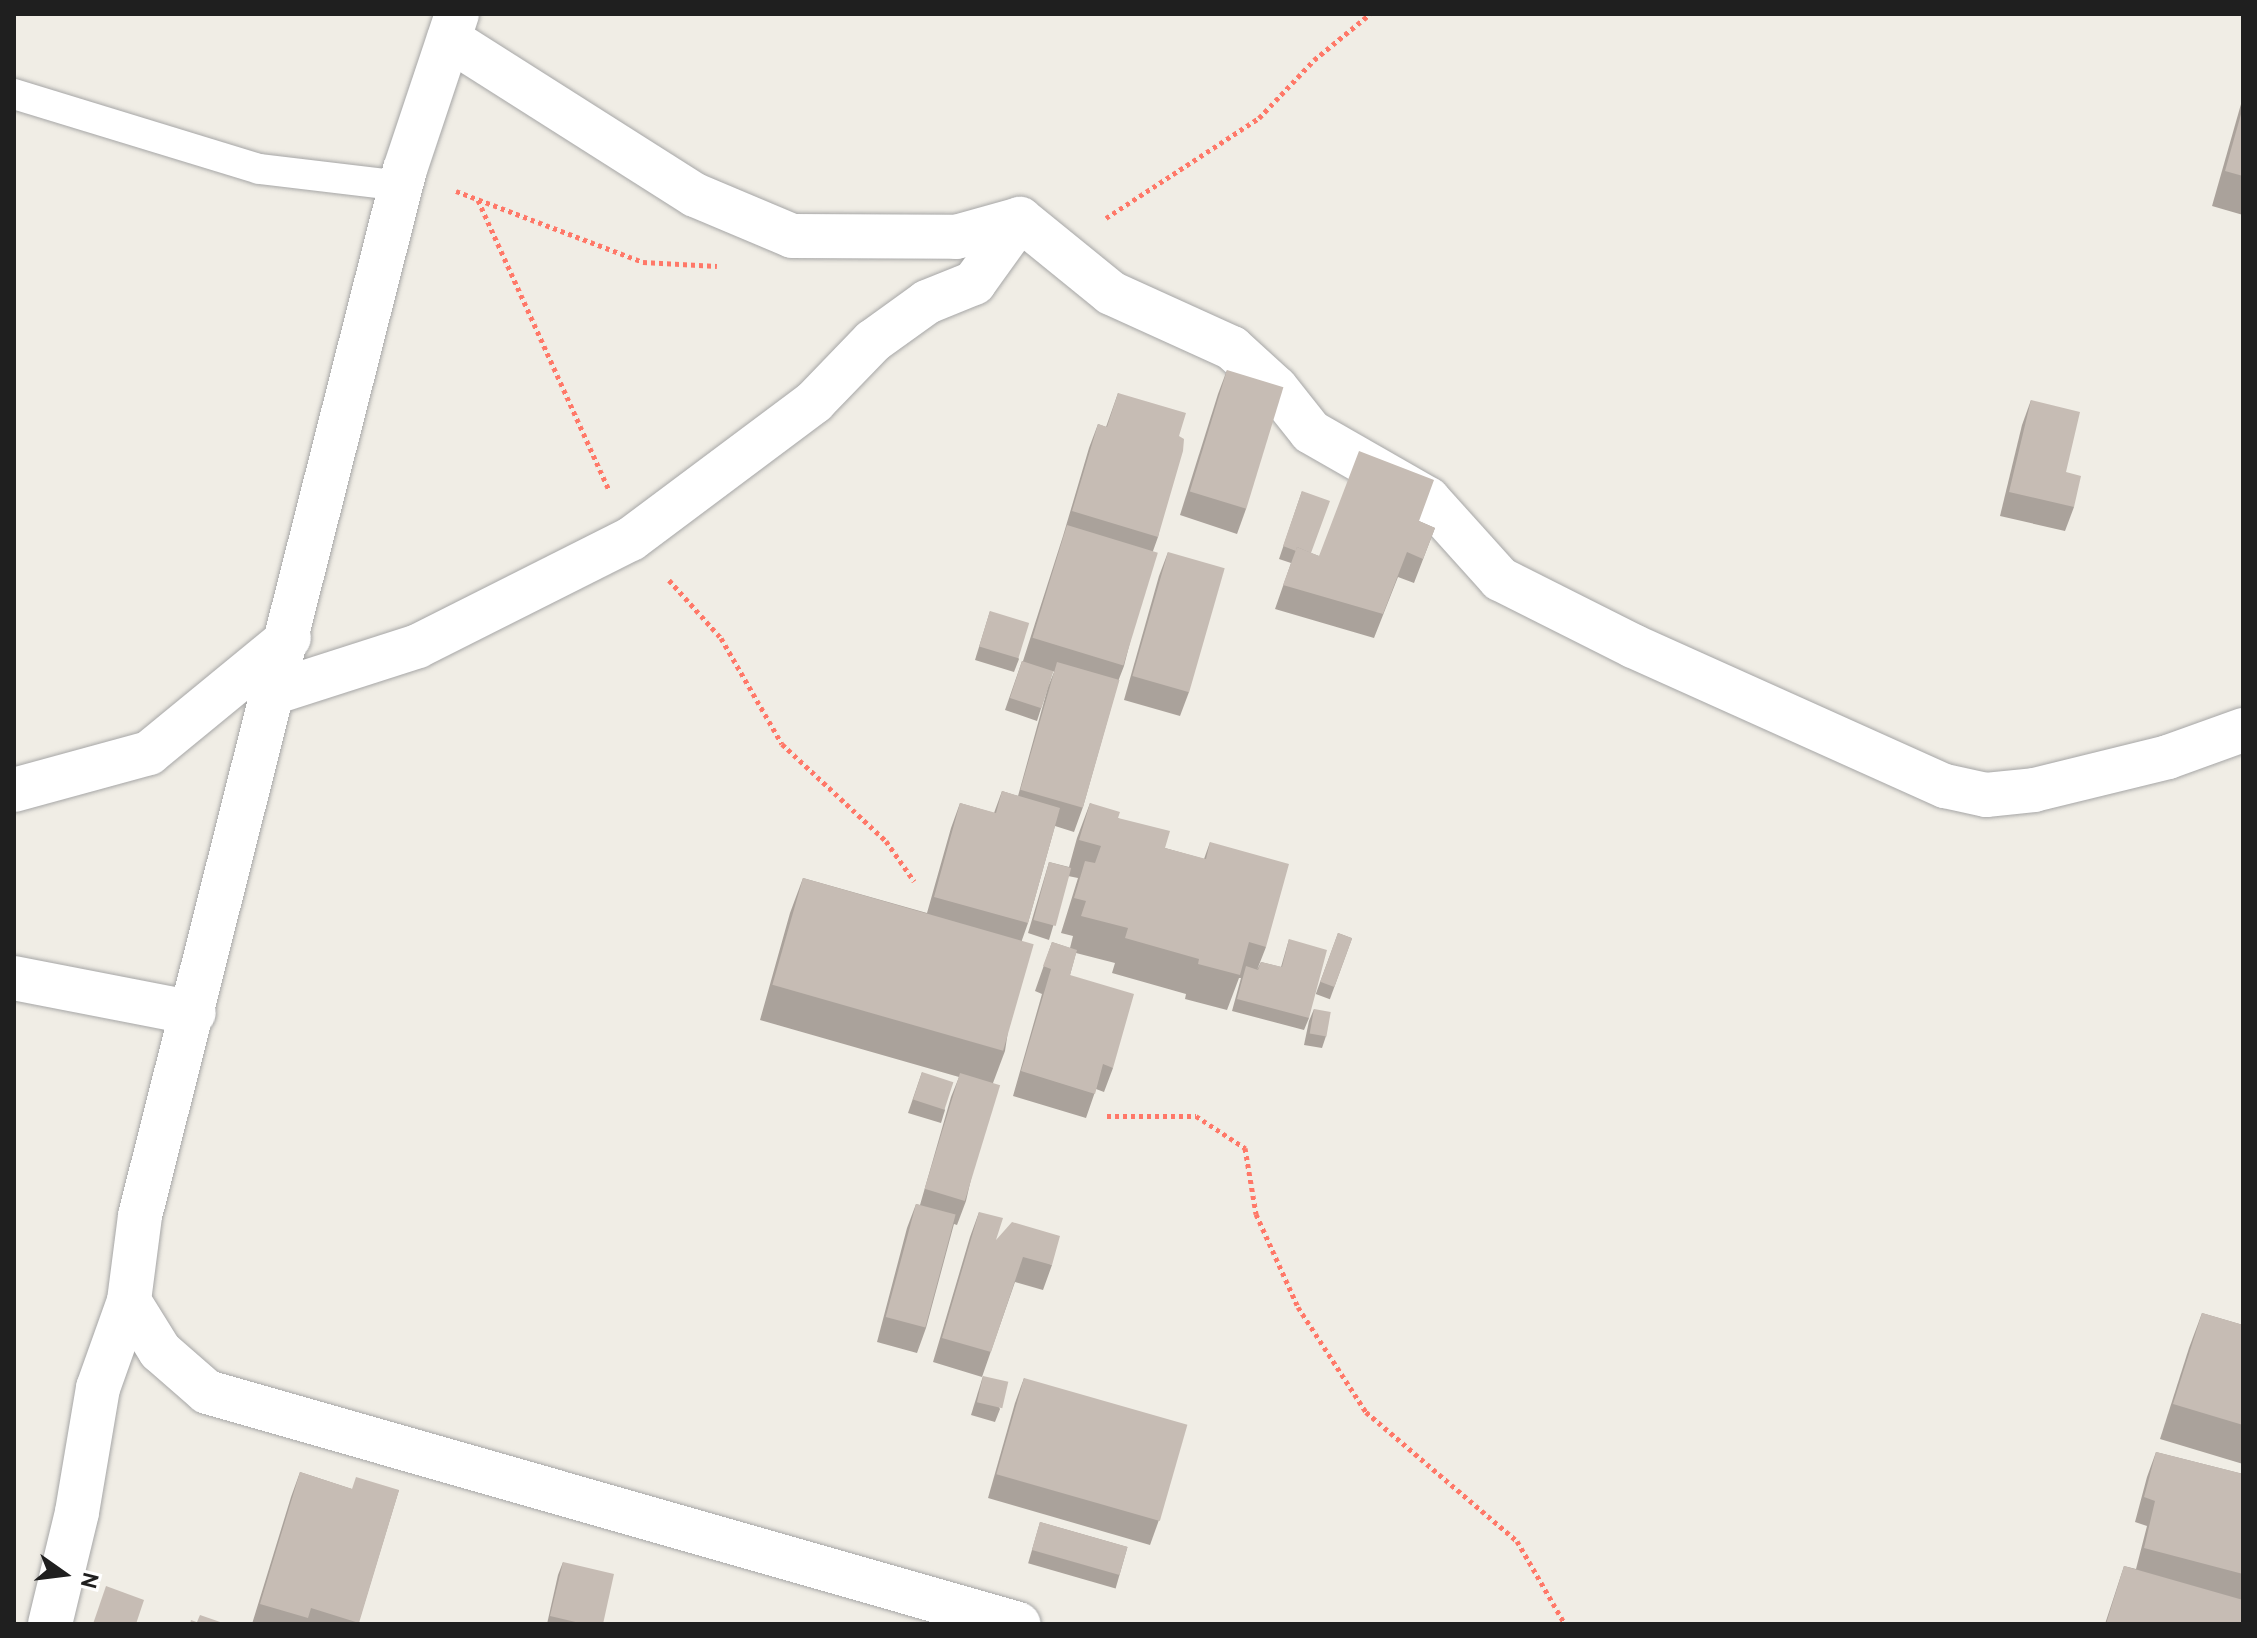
<!DOCTYPE html>
<html>
<head>
<meta charset="utf-8">
<style>
	body { margin:0 }
	#map { position:relative; width:2257px; height:1638px; overflow:hidden; background:#f0ede5; font-family:Overpass,sans-serif }
	div>[style] { position:absolute }
	.path>* { height:5px; margin-top:-2.5px; transform-origin:0; background:repeating-linear-gradient(90deg,#ff7868 0 4px,transparent 0 8px) }
	.roads { filter:drop-shadow(0 0 2px #a6a6a6) drop-shadow(0 0 2px #a6a6a6) }
	.lane>* { height:30px; margin:-15px; padding:0 15px; transform-origin:15px; border-radius:15px; background:#fff }
	.street>* { height:44px; margin:-22px; padding:0 22px; transform-origin:22px; border-radius:22px; background:#fff }
	.wall>* { inset:0; background:#aaa29b; transform-origin:0 0 }
	.building>* { inset:0; background:#c6bcb4; transform-origin:0 0 }
	span { translate:-50% -50%; white-space:nowrap; text-align:center; line-height:1.15; -webkit-text-stroke:6px #fff; paint-order:stroke }
	.frame { position:absolute; inset:0; border:16px solid #1f1f1f; pointer-events:none }
	.north { position:absolute; left:24px; top:1534px; width:80px; height:80px; -webkit-text-stroke:6px #fff; paint-order:stroke; rotate:104deg; font-size:22px; font-weight:700; line-height:32px; text-align:center; color:#1f1f1f }
	.north::after { content:''; display:block; margin:auto; width:28px; height:36px; background:#1f1f1f; clip-path:polygon(50% 0,100% 100%,50% 72%,0 100%) }
</style>
</head>
<body>
<div id="map">
	<div class="path">
		<i style="left:456px;top:191px;width:200px;rotate:20.8deg"></i>
		<i style="left:643px;top:262px;width:74px;rotate:3.1deg"></i>
		<i style="left:478px;top:200px;width:318px;rotate:65.7deg"></i>
		<i style="left:1106px;top:218px;width:183px;rotate:-33.2deg"></i>
		<i style="left:1259px;top:118px;width:80px;rotate:-46.5deg"></i>
		<i style="left:1314px;top:60px;width:72px;rotate:-39.4deg"></i>
		<i style="left:669px;top:580px;width:78px;rotate:48.1deg"></i>
		<i style="left:721px;top:638px;width:122px;rotate:60.1deg"></i>
		<i style="left:782px;top:744px;width:142px;rotate:43deg"></i>
		<i style="left:886px;top:841px;width:49px;rotate:55deg"></i>
		<i style="left:1107px;top:1116px;width:89px"></i>
		<i style="left:1196px;top:1116px;width:59px;rotate:33.1deg"></i>
		<i style="left:1245px;top:1148px;width:67px;rotate:80.5deg"></i>
		<i style="left:1256px;top:1214px;width:102px;rotate:65.7deg"></i>
		<i style="left:1298px;top:1307px;width:125px;rotate:57.1deg"></i>
		<i style="left:1366px;top:1412px;width:199px;rotate:40.5deg"></i>
		<i style="left:1517px;top:1541px;width:96px;rotate:60deg"></i>
	</div>
	<div class="roads">
		<div class="lane">
			<i style="left:14px;top:94px;width:256px;rotate:17deg"></i>
			<i style="left:259px;top:169px;width:143px;rotate:6.8deg"></i>
		</div>
		<div class="street">
			<i style="left:457px;top:14px;width:163px;rotate:108.5deg"></i>
			<i style="left:405px;top:169px;width:541px;rotate:104.24deg"></i>
			<i style="left:272px;top:693px;width:539px;rotate:104.17deg"></i>
			<i style="left:140px;top:1216px;width:86px;rotate:97.4deg"></i>
			<i style="left:129px;top:1301px;width:59px;rotate:58.2deg"></i>
			<i style="left:160px;top:1351px;width:62px;rotate:41.1deg"></i>
			<i style="left:207px;top:1392px;width:844px;rotate:15.96deg"></i>
			<i style="left:449px;top:39px;width:291px;rotate:32.4deg"></i>
			<i style="left:695px;top:195px;width:105px;rotate:22.9deg"></i>
			<i style="left:792px;top:236px;width:164px;rotate:0.3deg"></i>
			<i style="left:956px;top:237px;width:66px;rotate:-15.7deg"></i>
			<i style="left:1020px;top:219px;width:117px;rotate:39.1deg"></i>
			<i style="left:1111px;top:293px;width:133px;rotate:24.4deg"></i>
			<i style="left:1232px;top:348px;width:59px;rotate:42.3deg"></i>
			<i style="left:1276px;top:388px;width:56px;rotate:51.5deg"></i>
			<i style="left:1311px;top:432px;width:135px;rotate:29.8deg"></i>
			<i style="left:1428px;top:499px;width:108px;rotate:48deg"></i>
			<i style="left:1500px;top:579px;width:149px;rotate:26.7deg"></i>
			<i style="left:1633px;top:646px;width:342px;rotate:24.2deg"></i>
			<i style="left:1945px;top:786px;width:42px;rotate:12.4deg"></i>
			<i style="left:1986px;top:795px;width:48px;rotate:-5.9deg"></i>
			<i style="left:2034px;top:790px;width:138px;rotate:-13.8deg"></i>
			<i style="left:2168px;top:757px;width:80px;rotate:-19.8deg"></i>
			<i style="left:272px;top:693px;width:153px;rotate:-17.8deg"></i>
			<i style="left:418px;top:646px;width:238px;rotate:-26.7deg"></i>
			<i style="left:631px;top:539px;width:229px;rotate:-36.8deg"></i>
			<i style="left:814px;top:402px;width:85px;rotate:-46deg"></i>
			<i style="left:873px;top:341px;width:67px;rotate:-35.8deg"></i>
			<i style="left:927px;top:302px;width:51px;rotate:-22deg"></i>
			<i style="left:974px;top:283px;width:79px;rotate:-54.3deg"></i>
			<i style="left:14px;top:790px;width:140px;rotate:-15.3deg"></i>
			<i style="left:149px;top:753px;width:181px;rotate:-39.4deg"></i>
			<i style="left:14px;top:978px;width:183px;rotate:11deg"></i>
			<i style="left:50px;top:1624px;width:115px;rotate:-76.4deg"></i>
			<i style="left:77px;top:1512px;width:126px;rotate:-80.4deg"></i>
			<i style="left:98px;top:1388px;width:92px;rotate:-70.4deg"></i>
		</div>
	</div>
	<div class="wall">
		<i style="clip-path:polygon(2243px 97px,2243px 215px,2212px 206px)"></i>
		<i style="clip-path:polygon(1227px 370px,1246px 509px,1237px 534px,1180px 515px,1218px 394px)"></i>
		<i style="clip-path:polygon(1118px 393px,1179px 436px,1158px 537px,1153px 551px,1124px 666px,1119px 679px,1083px 807px,1074px 832px,1055px 826px,1028px 923px,1022px 940px,1005px 1051px,993px 1083px,966px 1201px,957px 1225px,954px 1224px,926px 1328px,917px 1353px,877px 1342px,907px 1228px,916px 1204px,920px 1205px,951px 1097px,959px 1077px,760px 1020px,790px 913px,803px 878px,927px 913px,951px 828px,960px 803px,994px 813px,1002px 791px,1018px 796px,1048px 687px,1054px 672px,1053px 671px,1037px 721px,1005px 710px,1022px 661px,1023px 661px,1063px 536px,1089px 448px,1098px 424px,1106px 427px)"></i>
		<i style="clip-path:polygon(2031px 400px,2066px 472px,2074px 507px,2065px 531px,2000px 516px,2022px 425px)"></i>
		<i style="clip-path:polygon(1302px 491px,1311px 553px,1319px 556px,1419px 521px,1435px 528px,1414px 583px,1398px 577px,1374px 638px,1275px 609px,1291px 563px,1279px 559px)"></i>
		<i style="clip-path:polygon(1168px 552px,1189px 692px,1180px 716px,1124px 700px,1159px 576px)"></i>
		<i style="clip-path:polygon(990px 611px,1019px 659px,1014px 672px,975px 660px)"></i>
		<i style="clip-path:polygon(1090px 803px,1118px 818px,1165px 848px,1204px 859px,1210px 842px,1266px 947px,1257px 970px,1261px 962px,1281px 967px,1289px 939px,1309px 1018px,1304px 1030px,1232px 1011px,1241px 978px,1239px 978px,1227px 1010px,1185px 999px,1186px 994px,1112px 973px,1115px 963px,1076px 953px,1070px 975px,1113px 1068px,1104px 1092px,1096px 1089px,1086px 1118px,1013px 1096px,1042px 994px,1035px 991px,1052px 942px,1070px 948px,1073px 936px,1061px 933px,1078px 878px,1068px 876px,1049px 940px,1028px 933px,1049px 862px,1069px 867px,1077px 838px)"></i>
		<i style="left:1338px;top:933px;width:15px;height:65px;rotate:20deg"></i>
		<i style="clip-path:polygon(1314px 1009px,1326px 1036px,1322px 1048px,1304px 1045px,1309px 1021px)"></i>
		<i style="clip-path:polygon(922px 1072px,945px 1110px,941px 1123px,908px 1113px)"></i>
		<i style="clip-path:polygon(979px 1212px,996px 1240px,1052px 1265px,1043px 1290px,1015px 1282px,982px 1377px,933px 1362px,970px 1237px)"></i>
		<i style="clip-path:polygon(2202px 1313px,2243px 1325px,2243px 1464px,2160px 1439px,2189px 1348px)"></i>
		<i style="clip-path:polygon(983px 1376px,1000px 1409px,995px 1422px,971px 1415px)"></i>
		<i style="clip-path:polygon(1024px 1378px,1159px 1520px,1150px 1545px,988px 1498px,1015px 1403px)"></i>
		<i style="clip-path:polygon(2156px 1452px,2243px 1474px,2243px 1593px,2241px 1599px,2243px 1624px,2105px 1624px,2124px 1566px,2136px 1569px,2147px 1526px,2135px 1522px,2147px 1477px)"></i>
		<i style="clip-path:polygon(300px 1472px,352px 1489px,399px 1490px,358px 1624px,252px 1624px,291px 1497px)"></i>
		<i style="left:1040px;top:1522px;width:91px;height:43px;rotate:16deg"></i>
		<i style="clip-path:polygon(563px 1562px,603px 1624px,547px 1624px,558px 1575px)"></i>
	</div>
	<div class="building">
		<i style="clip-path:polygon(2243px 107px,2243px 176px,2225px 171px)"></i>
		<i style="left:1227px;top:370px;width:59px;height:127px;rotate:17deg"></i>
		<i style="clip-path:polygon(1118px 393px,1186px 413px,1179px 436px,1184px 439px,1183px 451px,1158px 537px,1072px 511px,1098px 424px,1107px 427px)"></i>
		<i style="clip-path:polygon(2031px 400px,2080px 412px,2066px 472px,2081px 476px,2074px 507px,2009px 492px)"></i>
		<i style="clip-path:polygon(1359px 451px,1434px 480px,1419px 521px,1435px 528px,1423px 559px,1407px 552px,1383px 614px,1283px 585px,1297px 547px,1319px 556px)"></i>
		<i style="clip-path:polygon(1302px 491px,1330px 501px,1311px 553px,1297px 547px,1296px 551px,1283px 546px)"></i>
		<i style="left:1067px;top:525px;width:95px;height:118px;rotate:17deg"></i>
		<i style="left:1168px;top:552px;width:59px;height:129px;rotate:16deg"></i>
		<i style="left:990px;top:611px;width:41px;height:37px;rotate:17deg"></i>
		<i style="left:1022px;top:661px;width:33px;height:39px;rotate:18deg"></i>
		<i style="left:1057px;top:662px;width:65px;height:133px;rotate:16deg"></i>
		<i style="clip-path:polygon(1002px 791px,1060px 808px,1028px 923px,934px 897px,960px 803px,996px 813px)"></i>
		<i style="clip-path:polygon(1090px 803px,1120px 812px,1118px 818px,1170px 831px,1165px 848px,1206px 859px,1210px 842px,1289px 864px,1266px 947px,1249px 942px,1240px 975px,1198px 964px,1199px 959px,1125px 938px,1128px 928px,1081px 916px,1086px 901px,1074px 898px,1085px 861px,1095px 863px,1101px 846px,1079px 840px)"></i>
		<i style="left:1049px;top:862px;width:23px;height:60px;rotate:15deg"></i>
		<i style="left:803px;top:878px;width:240px;height:111px;rotate:16deg"></i>
		<i style="left:1338px;top:933px;width:15px;height:52px;rotate:20deg"></i>
		<i style="clip-path:polygon(1289px 939px,1327px 950px,1309px 1018px,1237px 999px,1246px 966px,1258px 970px,1261px 962px,1282px 967px)"></i>
		<i style="clip-path:polygon(1052px 942px,1077px 950px,1070px 975px,1134px 994px,1113px 1068px,1103px 1064px,1095px 1094px,1021px 1071px,1051px 969px,1043px 966px)"></i>
		<i style="left:1314px;top:1009px;width:17px;height:25px;rotate:10deg"></i>
		<i style="left:922px;top:1072px;width:33px;height:29px;rotate:18deg"></i>
		<i style="left:960px;top:1073px;width:42px;height:121px;rotate:17deg"></i>
		<i style="left:916px;top:1204px;width:41px;height:117px;rotate:15deg"></i>
		<i style="clip-path:polygon(979px 1212px,1003px 1218px,996px 1240px,1012px 1222px,1060px 1236px,1052px 1265px,1023px 1257px,991px 1352px,942px 1338px)"></i>
		<i style="clip-path:polygon(2202px 1313px,2243px 1325px,2243px 1425px,2173px 1404px)"></i>
		<i style="left:983px;top:1376px;width:26px;height:27px;rotate:13deg"></i>
		<i style="left:1024px;top:1378px;width:170px;height:100px;rotate:16deg"></i>
		<i style="clip-path:polygon(2156px 1452px,2243px 1474px,2243px 1574px,2144px 1548px,2155px 1501px,2144px 1497px)"></i>
		<i style="clip-path:polygon(300px 1472px,352px 1489px,356px 1477px,399px 1490px,359px 1623px,311px 1608px,308px 1618px,260px 1604px)"></i>
		<i style="left:1040px;top:1522px;width:91px;height:29px;rotate:16deg"></i>
		<i style="clip-path:polygon(563px 1562px,614px 1574px,603px 1624px,584px 1624px,550px 1616px)"></i>
		<i style="clip-path:polygon(2124px 1566px,2243px 1600px,2243px 1624px,2106px 1624px)"></i>
		<i style="clip-path:polygon(106px 1586px,144px 1600px,136px 1624px,93px 1624px)"></i>
		<i style="clip-path:polygon(200px 1615px,226px 1624px,202px 1624px,197px 1622px)"></i>
		<i style="clip-path:polygon(191px 1620px,202px 1624px,190px 1624px)"></i>
	</div>
	<div class="frame"></div>
	<div class="north">N</div>
</div>
</body>
</html>
